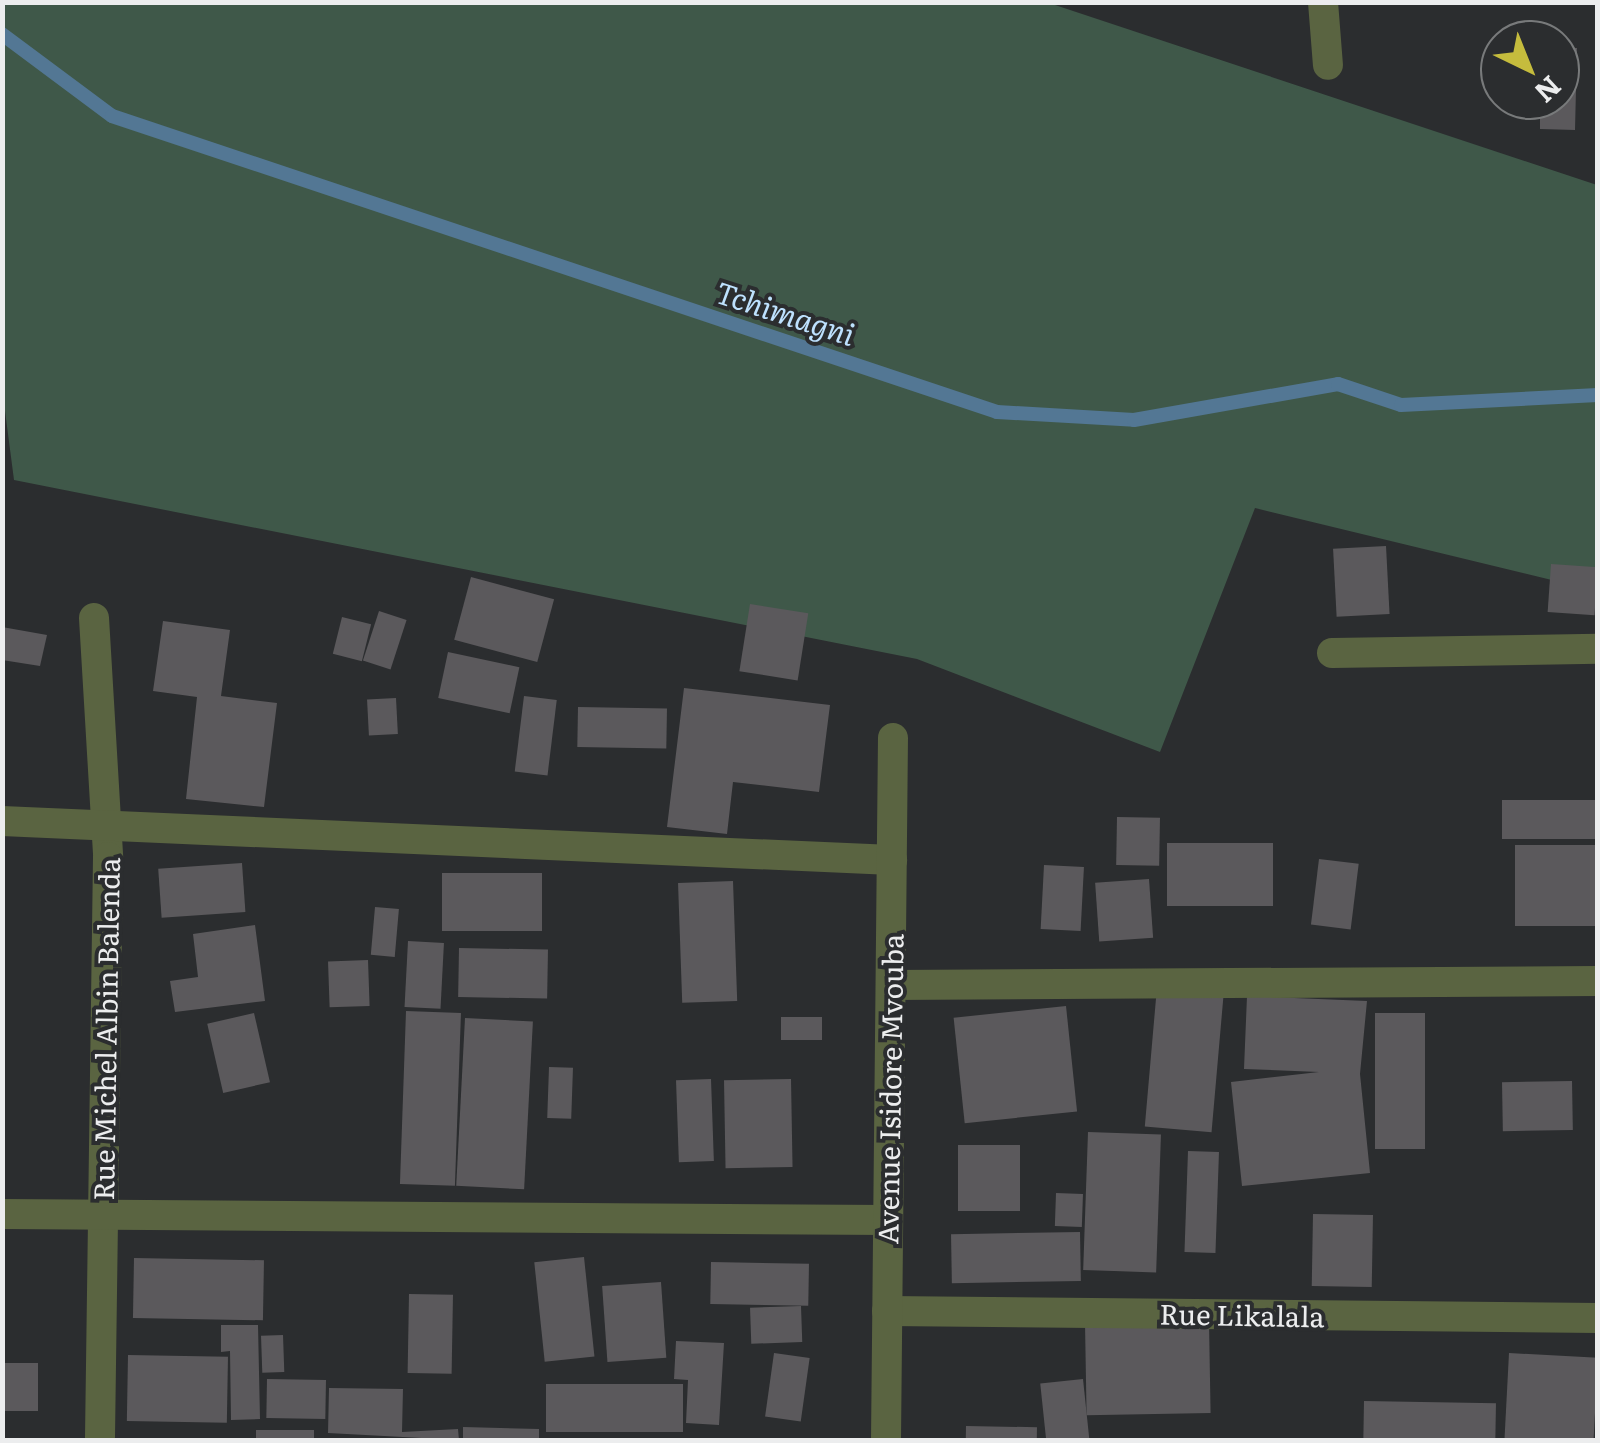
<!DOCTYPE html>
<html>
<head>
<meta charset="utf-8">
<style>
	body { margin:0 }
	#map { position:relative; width:1600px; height:1443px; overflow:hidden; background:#2b2d2f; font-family:Literata,serif }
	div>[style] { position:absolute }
	.green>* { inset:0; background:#3f5849 }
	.stream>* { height:14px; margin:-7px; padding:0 7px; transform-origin:7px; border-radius:7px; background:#537794 }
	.building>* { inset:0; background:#5b595c; transform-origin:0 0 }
	.minor>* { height:30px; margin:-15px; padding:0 15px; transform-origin:15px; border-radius:15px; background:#5a6441 }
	span { translate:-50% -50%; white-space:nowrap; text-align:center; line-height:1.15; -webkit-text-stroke:8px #2b2d2f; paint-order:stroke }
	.street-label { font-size:28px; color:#ecedee }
	.water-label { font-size:30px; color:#bee1fe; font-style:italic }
	.frame { position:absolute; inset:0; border:5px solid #ecedee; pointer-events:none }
	.north { position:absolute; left:1480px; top:20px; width:100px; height:100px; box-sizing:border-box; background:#2b2d2f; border:2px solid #787a7b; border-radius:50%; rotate:137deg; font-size:28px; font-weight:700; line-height:40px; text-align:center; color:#ecedee }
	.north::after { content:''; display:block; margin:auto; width:35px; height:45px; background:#c5bc3d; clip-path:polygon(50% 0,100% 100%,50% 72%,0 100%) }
</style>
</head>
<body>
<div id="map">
	<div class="green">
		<i style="clip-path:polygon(2px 3px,1049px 3px,1597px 185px,1597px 591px,1255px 508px,1160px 752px,917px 659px,14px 480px,2px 388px)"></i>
	</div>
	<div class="stream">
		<i style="left:2px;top:34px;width:137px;rotate:36.7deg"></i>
		<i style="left:112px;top:116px;width:933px;rotate:18.49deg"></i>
		<i style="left:997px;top:412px;width:137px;rotate:3.3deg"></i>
		<i style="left:1134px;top:420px;width:207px;rotate:-10deg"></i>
		<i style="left:1338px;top:384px;width:66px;rotate:18.4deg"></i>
		<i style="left:1401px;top:405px;width:197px;rotate:-2.9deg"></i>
	</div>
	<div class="building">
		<i style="clip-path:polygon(1560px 48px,1577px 48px,1575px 130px,1540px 129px,1540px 100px,1560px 100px)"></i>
		<i style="left:1386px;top:546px;width:68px;height:53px;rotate:87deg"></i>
		<i style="left:1551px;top:564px;width:47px;height:48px;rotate:4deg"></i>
		<i style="left:471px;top:577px;width:86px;height:65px;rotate:15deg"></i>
		<i style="left:750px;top:604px;width:59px;height:68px;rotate:9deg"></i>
		<i style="left:379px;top:611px;width:29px;height:52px;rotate:18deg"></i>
		<i style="left:342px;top:617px;width:30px;height:38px;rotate:14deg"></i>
		<i style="clip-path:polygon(163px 621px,230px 630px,221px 696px,277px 703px,264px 807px,186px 799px,197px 697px,153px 691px)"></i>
		<i style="clip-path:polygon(2px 627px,47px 635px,40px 666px,2px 660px)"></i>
		<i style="left:448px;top:652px;width:73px;height:47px;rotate:12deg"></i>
		<i style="clip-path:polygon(684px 688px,830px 705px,819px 792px,733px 782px,727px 834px,667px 827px)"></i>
		<i style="left:524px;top:696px;width:33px;height:76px;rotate:7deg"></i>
		<i style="left:396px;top:698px;width:36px;height:29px;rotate:87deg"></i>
		<i style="left:578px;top:707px;width:89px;height:40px;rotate:1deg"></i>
		<i style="left:1598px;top:800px;width:39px;height:96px;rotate:90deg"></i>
		<i style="left:1117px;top:817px;width:43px;height:48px;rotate:1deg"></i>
		<i style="left:1273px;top:843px;width:63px;height:106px;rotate:90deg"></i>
		<i style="left:1515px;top:845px;width:83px;height:81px"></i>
		<i style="left:1319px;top:859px;width:40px;height:66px;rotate:7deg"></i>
		<i style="left:242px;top:863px;width:49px;height:84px;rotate:86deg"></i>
		<i style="left:1044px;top:865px;width:40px;height:64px;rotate:3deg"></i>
		<i style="left:442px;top:873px;width:100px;height:58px"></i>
		<i style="left:1149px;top:879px;width:59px;height:54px;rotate:86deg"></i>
		<i style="left:733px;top:881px;width:120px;height:55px;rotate:88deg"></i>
		<i style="left:375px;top:907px;width:24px;height:48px;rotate:5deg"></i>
		<i style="clip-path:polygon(255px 925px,265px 1001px,175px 1012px,170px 981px,198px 977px,193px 934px)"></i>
		<i style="left:408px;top:941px;width:36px;height:66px;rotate:3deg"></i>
		<i style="left:459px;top:948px;width:89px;height:49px;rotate:1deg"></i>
		<i style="left:368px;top:960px;width:46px;height:40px;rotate:88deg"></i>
		<i style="left:1157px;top:987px;width:67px;height:140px;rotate:5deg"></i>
		<i style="clip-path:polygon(1247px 996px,1367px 1001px,1360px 1074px,1370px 1173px,1242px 1186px,1231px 1082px,1319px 1072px,1244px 1069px)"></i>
		<i style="left:1066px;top:1006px;width:106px;height:113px;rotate:84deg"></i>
		<i style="left:406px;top:1011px;width:55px;height:173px;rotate:2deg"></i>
		<i style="left:254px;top:1013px;width:71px;height:48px;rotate:77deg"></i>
		<i style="left:1425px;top:1013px;width:136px;height:50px;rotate:90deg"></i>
		<i style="left:781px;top:1017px;width:41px;height:23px"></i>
		<i style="left:465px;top:1018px;width:68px;height:168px;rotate:3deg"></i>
		<i style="left:549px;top:1067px;width:24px;height:51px;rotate:2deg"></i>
		<i style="left:711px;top:1079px;width:82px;height:35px;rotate:88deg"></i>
		<i style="left:791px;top:1079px;width:88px;height:67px;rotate:89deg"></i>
		<i style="left:1572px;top:1081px;width:49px;height:70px;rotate:89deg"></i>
		<i style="left:1088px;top:1132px;width:73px;height:138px;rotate:2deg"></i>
		<i style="left:958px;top:1145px;width:62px;height:66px"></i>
		<i style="left:1188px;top:1151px;width:31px;height:101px;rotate:2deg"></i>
		<i style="left:1056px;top:1193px;width:27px;height:33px;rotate:2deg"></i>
		<i style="left:1313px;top:1214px;width:60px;height:72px;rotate:1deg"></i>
		<i style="left:1080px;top:1232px;width:49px;height:129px;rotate:89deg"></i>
		<i style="left:584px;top:1257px;width:100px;height:50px;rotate:84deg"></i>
		<i style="left:134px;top:1258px;width:130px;height:60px;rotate:1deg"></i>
		<i style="left:711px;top:1262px;width:98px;height:42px;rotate:1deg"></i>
		<i style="left:661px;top:1282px;width:76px;height:59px;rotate:86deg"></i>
		<i style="left:409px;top:1294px;width:44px;height:79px;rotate:1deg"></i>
		<i style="left:801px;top:1306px;width:36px;height:51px;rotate:88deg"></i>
		<i style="left:1209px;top:1322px;width:91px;height:124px;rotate:89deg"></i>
		<i style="clip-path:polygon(221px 1325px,258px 1325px,260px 1419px,231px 1420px,230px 1351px,221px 1352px)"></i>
		<i style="left:283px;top:1335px;width:37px;height:22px;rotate:88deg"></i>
		<i style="clip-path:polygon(676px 1341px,724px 1343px,719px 1425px,686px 1423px,688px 1380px,674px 1379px)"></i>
		<i style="left:774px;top:1353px;width:36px;height:64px;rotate:8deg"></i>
		<i style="left:1509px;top:1353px;width:89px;height:87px;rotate:3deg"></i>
		<i style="left:128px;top:1355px;width:100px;height:66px;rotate:1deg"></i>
		<i style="left:2px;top:1363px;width:36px;height:48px"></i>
		<i style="left:267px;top:1379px;width:59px;height:39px;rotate:1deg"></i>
		<i style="left:1083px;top:1379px;width:61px;height:43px;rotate:84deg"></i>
		<i style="left:683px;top:1384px;width:48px;height:137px;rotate:90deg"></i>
		<i style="clip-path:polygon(329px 1388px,403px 1389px,402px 1432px,458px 1429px,459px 1440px,328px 1433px)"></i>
		<i style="left:1364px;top:1401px;width:132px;height:39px;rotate:1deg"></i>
		<i style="left:966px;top:1426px;width:71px;height:14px;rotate:1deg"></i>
		<i style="clip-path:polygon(463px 1427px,539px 1429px,539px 1440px,463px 1440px)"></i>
		<i style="left:256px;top:1430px;width:58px;height:10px"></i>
	</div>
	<div class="minor">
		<i style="left:1323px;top:2px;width:63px;rotate:85.5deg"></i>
		<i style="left:94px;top:618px;width:239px;rotate:86.6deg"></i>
		<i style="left:108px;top:857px;width:583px;rotate:90.79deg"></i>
		<i style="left:1332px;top:653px;width:266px;rotate:-0.9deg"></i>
		<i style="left:2px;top:821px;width:891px;rotate:2.51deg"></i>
		<i style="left:891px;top:985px;width:707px;rotate:-0.32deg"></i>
		<i style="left:2px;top:1214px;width:886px;rotate:0.39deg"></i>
		<i style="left:887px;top:1311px;width:711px;rotate:0.56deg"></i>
		<i style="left:886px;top:1440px;width:702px;rotate:-89.43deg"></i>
	</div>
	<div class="street-label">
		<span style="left:105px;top:1029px;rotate:-89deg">Rue Michel Albin Balenda</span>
		<span style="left:889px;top:1089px;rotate:-89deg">Avenue Isidore Mvouba</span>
		<span style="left:1242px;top:1314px;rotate:1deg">Rue Likalala</span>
	</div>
	<div class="water-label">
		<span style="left:786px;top:312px;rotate:18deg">Tchimagni</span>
	</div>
	<div class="frame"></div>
	<div class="north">N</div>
</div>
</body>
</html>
